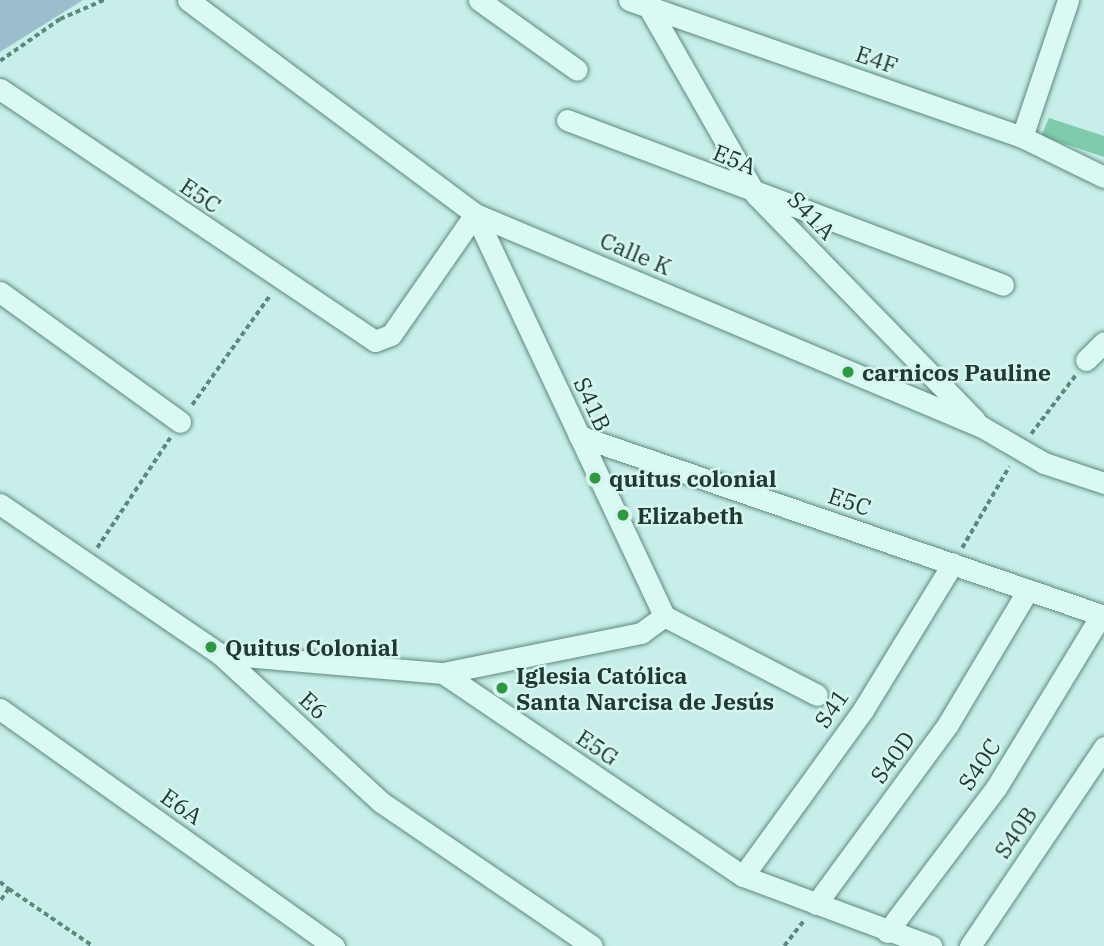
<!DOCTYPE html>
<html>
<head>
<meta charset="utf-8">
<style>
	body { margin:0 }
	#map { position:relative; width:1104px; height:946px; overflow:hidden; background:#c7eee9; font-family:"IBM Plex Serif",serif }
	div>[style] { position:absolute }
	.green>* { inset:0; background:#9bbecc }
	.building>* { inset:0; background:#7ecbab }
	.path>* { height:3.5px; margin-top:-1.75px; transform-origin:0; background:repeating-linear-gradient(90deg,#5d897c 0 5px,transparent 0 8.5px) }
	.roads { filter:drop-shadow(0 0 2px #5d897c) drop-shadow(0 0 2px #5d897c) }
	.minor>* { height:21px; margin:-10.5px; padding:0 10.5px; transform-origin:10.5px; border-radius:10.5px; background:#daf8f4 }
	.dots>* { width:19px; height:19px; translate:-50% -50%; box-sizing:border-box; border:4px solid #d6f5f1; border-radius:50% }
	span { translate:-50% -50%; white-space:nowrap; text-align:center; line-height:1.15; -webkit-text-stroke:5px #d6f5f1; paint-order:stroke }
	.street-label { font-size:23px; color:#203a31 }
	.poi-label { font-size:23px; color:#203a31; font-weight:700 }
	.left { translate:0 -50%; text-align:left }
</style>
</head>
<body>
<div id="map">
	<div class="green">
		<i style="clip-path:polygon(0 0,83px 0,0 52px)"></i>
	</div>
	<div class="building">
		<i style="clip-path:polygon(1049px 118px,1104px 136px,1104px 157px,1041px 136px)"></i>
	</div>
	<div class="path">
		<i style="left:0;top:61px;width:73px;rotate:-35deg"></i>
		<i style="left:60px;top:19px;width:48px;rotate:-23.4deg"></i>
		<i style="left:192px;top:405px;width:136px;rotate:-54.6deg"></i>
		<i style="left:1031px;top:434px;width:73px;rotate:-52.8deg"></i>
		<i style="left:97px;top:548px;width:132px;rotate:-56.4deg"></i>
		<i style="left:962px;top:548px;width:94px;rotate:-59.9deg"></i>
		<i style="left:0;top:882px;width:11px;rotate:38deg"></i>
		<i style="left:9px;top:889px;width:16px;rotate:125deg"></i>
		<i style="left:9px;top:889px;width:102px;rotate:34.2deg"></i>
		<i style="left:784px;top:946px;width:33px;rotate:-52deg"></i>
	</div>
	<div class="roads">
		<div class="minor">
			<i style="left:188px;top:0;width:358px;rotate:36.7deg"></i>
			<i style="left:475px;top:214px;width:550px;rotate:22.79deg"></i>
			<i style="left:982px;top:427px;width:72px;rotate:30.1deg"></i>
			<i style="left:1044px;top:463px;width:63px;rotate:18.4deg"></i>
			<i style="left:479px;top:0;width:120px;rotate:35.5deg"></i>
			<i style="left:629px;top:0;width:416px;rotate:19.2deg"></i>
			<i style="left:1022px;top:137px;width:91px;rotate:26deg"></i>
			<i style="left:648px;top:6px;width:218px;rotate:60.3deg"></i>
			<i style="left:756px;top:195px;width:314px;rotate:45.8deg"></i>
			<i style="left:0;top:89px;width:452px;rotate:33.9deg"></i>
			<i style="left:375px;top:341px;width:17px;rotate:-21deg"></i>
			<i style="left:391px;top:335px;width:147px;rotate:-55.2deg"></i>
			<i style="left:567px;top:120px;width:466px;rotate:20.7deg"></i>
			<i style="left:1022px;top:137px;width:145px;rotate:-71.4deg"></i>
			<i style="left:475px;top:214px;width:444px;rotate:64.8deg"></i>
			<i style="left:0;top:292px;width:222px;rotate:35.8deg"></i>
			<i style="left:1086px;top:360px;width:25px;rotate:-45deg"></i>
			<i style="left:579px;top:436px;width:555px;rotate:18.92deg"></i>
			<i style="left:0;top:504px;width:266px;rotate:34.3deg"></i>
			<i style="left:220px;top:654px;width:219px;rotate:42.6deg"></i>
			<i style="left:381px;top:802px;width:255px;rotate:34.3deg"></i>
			<i style="left:664px;top:616px;width:172px;rotate:27.3deg"></i>
			<i style="left:220px;top:654px;width:224px;rotate:4.9deg"></i>
			<i style="left:443px;top:673px;width:362px;rotate:34.1deg"></i>
			<i style="left:743px;top:876px;width:201px;rotate:20.4deg"></i>
			<i style="left:443px;top:673px;width:202px;rotate:-11.4deg"></i>
			<i style="left:641px;top:633px;width:29px;rotate:-36deg"></i>
			<i style="left:0;top:709px;width:410px;rotate:35.4deg"></i>
			<i style="left:743px;top:876px;width:205px;rotate:-54.1deg"></i>
			<i style="left:863px;top:710px;width:172px;rotate:-58.5deg"></i>
			<i style="left:816px;top:904px;width:223px;rotate:-53.7deg"></i>
			<i style="left:948px;top:724px;width:156px;rotate:-59.2deg"></i>
			<i style="left:887px;top:932px;width:181px;rotate:-52.9deg"></i>
			<i style="left:996px;top:788px;width:202px;rotate:-58.7deg"></i>
			<i style="left:970px;top:946px;width:240px;rotate:-56deg"></i>
		</div>
	</div>
	<div class="dots">
		<i style="left:848px;top:372px;background:#2e973f"></i>
		<i style="left:595px;top:478px;background:#2e973f"></i>
		<i style="left:623px;top:515px;background:#2e973f"></i>
		<i style="left:211px;top:647px;background:#2e973f"></i>
		<i style="left:502px;top:688px;background:#2e973f"></i>
	</div>
	<div class="street-label">
		<span style="left:877px;top:59px;rotate:19deg">E4F</span>
		<span style="left:735px;top:159px;rotate:22deg">E5A</span>
		<span style="left:201px;top:195px;rotate:34deg">E5C</span>
		<span style="left:812px;top:215px;rotate:46deg">S41A</span>
		<span style="left:636px;top:253px;rotate:23deg">Calle K</span>
		<span style="left:593px;top:404px;rotate:65deg">S41B</span>
		<span style="left:850px;top:501px;rotate:19deg">E5C</span>
		<span style="left:314px;top:705px;rotate:43deg">E6</span>
		<span style="left:831px;top:708px;rotate:-55deg">S41</span>
		<span style="left:598px;top:747px;rotate:34deg">E5G</span>
		<span style="left:892px;top:757px;rotate:-54deg">S40D</span>
		<span style="left:979px;top:764px;rotate:-56deg">S40C</span>
		<span style="left:182px;top:806px;rotate:35deg">E6A</span>
		<span style="left:1015px;top:832px;rotate:-56deg">S40B</span>
	</div>
	<div class="poi-label">
		<span class="left" style="left:862px;top:372px">carnicos Pauline</span>
		<span class="left" style="left:609px;top:478px">quitus colonial</span>
		<span class="left" style="left:637px;top:515px">Elizabeth</span>
		<span class="left" style="left:225px;top:647px">Quitus Colonial</span>
		<span class="left" style="left:516px;top:688px">Iglesia Católica<br>Santa Narcisa de Jesús</span>
	</div>
</div>
</body>
</html>
